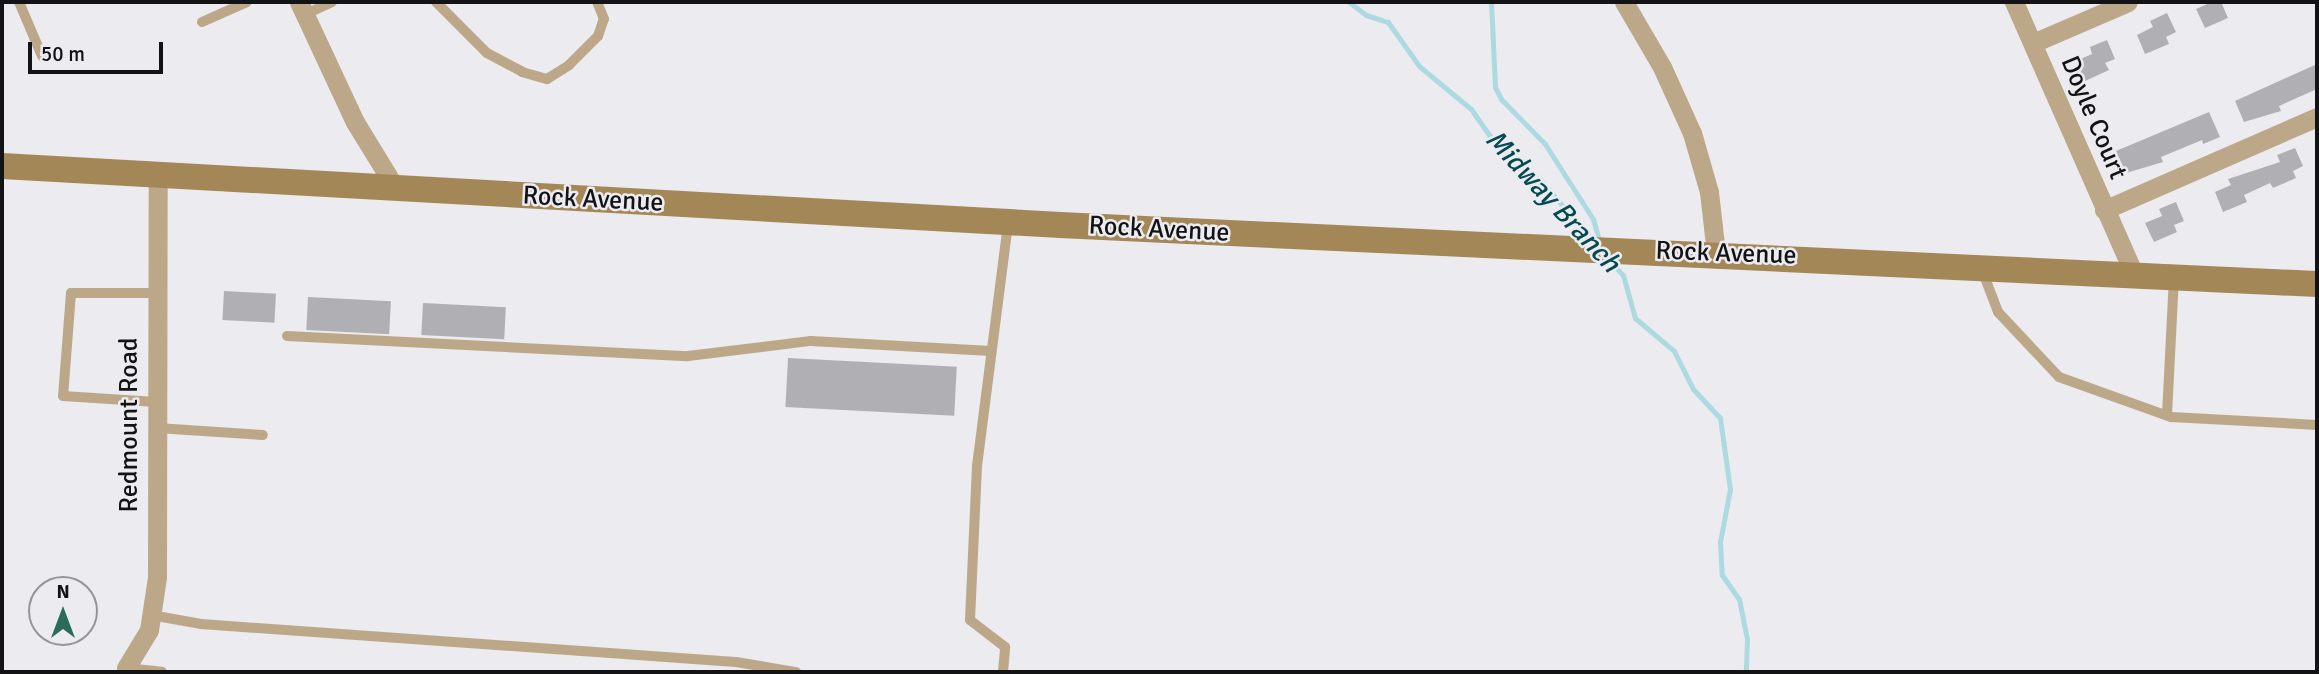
<!DOCTYPE html>
<html>
<head>
<meta charset="utf-8">
<style>
	body { margin:0 }
	#map { position:relative; width:2319px; height:674px; overflow:hidden; background:#ebebf0; font-family:Signika,sans-serif }
	div>[style] { position:absolute }
	.stream>* { height:5px; margin:-2.5px; padding:0 2.5px; transform-origin:2.5px; border-radius:2.5px; background:#acdae0 }
	.building>* { inset:0; background:#afafb4; transform-origin:0 0 }
	.lane>* { height:10px; margin:-5px; padding:0 5px; transform-origin:5px; border-radius:5px; background:#bca889 }
	.street>* { height:19px; margin:-9.5px; padding:0 9.5px; transform-origin:9.5px; border-radius:9.5px; background:#bca889 }
	.secondary>* { height:26px; margin:-13px; padding:0 13px; transform-origin:13px; border-radius:13px; background:#a48757 }
	span { translate:-50% -50%; white-space:nowrap; text-align:center; line-height:1.15; -webkit-text-stroke:5px #ebebf0; paint-order:stroke }
	.street-label { font-size:26px; color:#131315 }
	.water-label { font-size:28px; color:#044b51; font-style:italic }
	.frame { position:absolute; inset:0; border:4px solid #131315; pointer-events:none }
	.north { position:absolute; left:28px; top:576px; width:70px; height:70px; box-sizing:border-box; background:#ebebf0; border:2px solid #959598; border-radius:50%; rotate:0deg; font-size:19px; font-weight:700; line-height:28px; text-align:center; color:#131315 }
	.north::after { content:''; display:block; margin:auto; width:24px; height:32px; background:#2c6b58; clip-path:polygon(50% 0,100% 100%,50% 72%,0 100%) }
	.scale { position:absolute; left:28px; top:42px; width:135px; height:32px; box-sizing:border-box; border:4px solid #131315; border-top:0; padding-left:9px; font-size:21px; line-height:24px; white-space:nowrap; color:#131315; -webkit-text-stroke:5px #ebebf0; paint-order:stroke }
</style>
</head>
<body>
<div id="map">
	<div class="stream">
		<i style="left:1349px;top:2px;width:21px;rotate:37deg"></i>
		<i style="left:1366px;top:15px;width:23px;rotate:18deg"></i>
		<i style="left:1388px;top:22px;width:54px;rotate:54.8deg"></i>
		<i style="left:1419px;top:66px;width:67px;rotate:39.6deg"></i>
		<i style="left:1471px;top:109px;width:32px;rotate:55deg"></i>
		<i style="left:1489px;top:135px;width:68px;rotate:41.4deg"></i>
		<i style="left:1540px;top:180px;width:80px;rotate:48.5deg"></i>
		<i style="left:1491px;top:2px;width:85px;rotate:87.3deg"></i>
		<i style="left:1495px;top:87px;width:13px;rotate:63deg"></i>
		<i style="left:1501px;top:99px;width:63px;rotate:45.6deg"></i>
		<i style="left:1545px;top:144px;width:89px;rotate:57.4deg"></i>
		<i style="left:1593px;top:219px;width:25px;rotate:74deg"></i>
		<i style="left:1608px;top:259px;width:22px;rotate:47deg"></i>
		<i style="left:1623px;top:275px;width:45px;rotate:74.4deg"></i>
		<i style="left:1635px;top:318px;width:51px;rotate:40.2deg"></i>
		<i style="left:1674px;top:351px;width:42px;rotate:63.4deg"></i>
		<i style="left:1693px;top:389px;width:40px;rotate:47deg"></i>
		<i style="left:1720px;top:418px;width:72px;rotate:82deg"></i>
		<i style="left:1730px;top:489px;width:54px;rotate:100.7deg"></i>
		<i style="left:1720px;top:542px;width:33px;rotate:87deg"></i>
		<i style="left:1722px;top:575px;width:29px;rotate:55deg"></i>
		<i style="left:1739px;top:599px;width:41px;rotate:78.7deg"></i>
		<i style="left:1747px;top:639px;width:33px;rotate:92deg"></i>
	</div>
	<div class="building">
		<i style="clip-path:polygon(2212px 2px,2221px 2px,2228px 18px,2205px 28px,2196px 9px)"></i>
		<i style="clip-path:polygon(2167px 13px,2176px 32px,2166px 37px,2169px 44px,2145px 54px,2137px 35px,2153px 27px,2150px 21px)"></i>
		<i style="clip-path:polygon(2107px 40px,2115px 59px,2105px 63px,2109px 70px,2085px 81px,2076px 61px,2092px 54px,2090px 47px)"></i>
		<i style="clip-path:polygon(2317px 64px,2317px 89px,2279px 106px,2281px 111px,2244px 122px,2235px 101px)"></i>
		<i style="clip-path:polygon(2209px 112px,2220px 137px,2203px 144px,2202px 140px,2161px 157px,2163px 162px,2126px 173px,2116px 151px)"></i>
		<i style="clip-path:polygon(2295px 148px,2303px 166px,2293px 171px,2296px 178px,2273px 188px,2270px 183px,2244px 195px,2247px 202px,2223px 212px,2215px 192px,2231px 185px,2228px 179px,2280px 162px,2277px 155px)"></i>
		<i style="clip-path:polygon(2176px 202px,2184px 221px,2174px 225px,2177px 232px,2154px 242px,2145px 223px,2162px 216px,2159px 209px)"></i>
		<i style="left:224px;top:291px;width:52px;height:29px;rotate:3deg"></i>
		<i style="left:308px;top:297px;width:83px;height:33px;rotate:3deg"></i>
		<i style="left:423px;top:303px;width:83px;height:32px;rotate:3deg"></i>
		<i style="left:788px;top:358px;width:169px;height:49px;rotate:3deg"></i>
	</div>
	<div class="lane">
		<i style="left:19px;top:2px;width:59px;rotate:66.9deg"></i>
		<i style="left:436px;top:2px;width:72px;rotate:45deg"></i>
		<i style="left:487px;top:53px;width:40px;rotate:28deg"></i>
		<i style="left:522px;top:72px;width:26px;rotate:16deg"></i>
		<i style="left:547px;top:79px;width:26px;rotate:-32deg"></i>
		<i style="left:569px;top:65px;width:41px;rotate:-45deg"></i>
		<i style="left:598px;top:36px;width:18px;rotate:-71deg"></i>
		<i style="left:604px;top:19px;width:18px;rotate:-112deg"></i>
		<i style="left:304px;top:15px;width:31px;rotate:-25deg"></i>
		<i style="left:202px;top:22px;width:49px;rotate:-24deg"></i>
		<i style="left:1982px;top:270px;width:45px;rotate:69.1deg"></i>
		<i style="left:1998px;top:312px;width:89px;rotate:46.8deg"></i>
		<i style="left:2059px;top:377px;width:119px;rotate:19.7deg"></i>
		<i style="left:2171px;top:417px;width:146px;rotate:3.1deg"></i>
		<i style="left:155px;top:293px;width:84px;rotate:180deg"></i>
		<i style="left:71px;top:293px;width:103px;rotate:94.4deg"></i>
		<i style="left:63px;top:396px;width:93px;rotate:3.7deg"></i>
		<i style="left:287px;top:336px;width:401px;rotate:2.9deg"></i>
		<i style="left:688px;top:356px;width:124px;rotate:-7deg"></i>
		<i style="left:811px;top:341px;width:180px;rotate:3.2deg"></i>
		<i style="left:2167px;top:415px;width:138px;rotate:-87.1deg"></i>
		<i style="left:157px;top:428px;width:106px;rotate:3.8deg"></i>
		<i style="left:151px;top:615px;width:51px;rotate:10.2deg"></i>
		<i style="left:201px;top:624px;width:536px;rotate:4.06deg"></i>
		<i style="left:736px;top:662px;width:61px;rotate:9.5deg"></i>
		<i style="left:126px;top:668px;width:36px;rotate:6deg"></i>
		<i style="left:1003px;top:672px;width:25px;rotate:-85deg"></i>
		<i style="left:1005px;top:647px;width:44px;rotate:-142.4deg"></i>
		<i style="left:970px;top:620px;width:154px;rotate:-87.4deg"></i>
		<i style="left:977px;top:466px;width:245px;rotate:-82.7deg"></i>
	</div>
	<div class="street">
		<i style="left:299px;top:2px;width:132px;rotate:65deg"></i>
		<i style="left:355px;top:122px;width:79px;rotate:58.5deg"></i>
		<i style="left:1624px;top:2px;width:75px;rotate:59.7deg"></i>
		<i style="left:1662px;top:67px;width:72px;rotate:65.6deg"></i>
		<i style="left:1692px;top:133px;width:61px;rotate:73.9deg"></i>
		<i style="left:1709px;top:192px;width:61px;rotate:83.5deg"></i>
		<i style="left:2014px;top:2px;width:297px;rotate:66.2deg"></i>
		<i style="left:2033px;top:43px;width:103px;rotate:-23.3deg"></i>
		<i style="left:2104px;top:210px;width:232px;rotate:-23.6deg"></i>
		<i style="left:126px;top:668px;width:44px;rotate:-58.8deg"></i>
		<i style="left:149px;top:630px;width:54px;rotate:-81.4deg"></i>
		<i style="left:157px;top:577px;width:402px;rotate:-89.9deg"></i>
	</div>
	<div class="secondary">
		<i style="left:2px;top:166px;width:1060px;rotate:3.19deg"></i>
		<i style="left:1060px;top:225px;width:1258px;rotate:2.69deg"></i>
	</div>
	<div class="street-label">
		<span style="left:2093px;top:118px;rotate:67deg">Doyle Court</span>
		<span style="left:593px;top:200px;rotate:3deg">Rock Avenue</span>
		<span style="left:1159px;top:230px;rotate:3deg">Rock Avenue</span>
		<span style="left:1726px;top:254px;rotate:2deg">Rock Avenue</span>
		<span style="left:130px;top:425px;rotate:-90deg">Redmount Road</span>
	</div>
	<div class="water-label">
		<span style="left:1553px;top:201px;rotate:47deg">Midway Branch</span>
	</div>
	<div class="frame"></div>
	<div class="north">N</div>
	<div class="scale">50 m</div>
</div>
</body>
</html>
